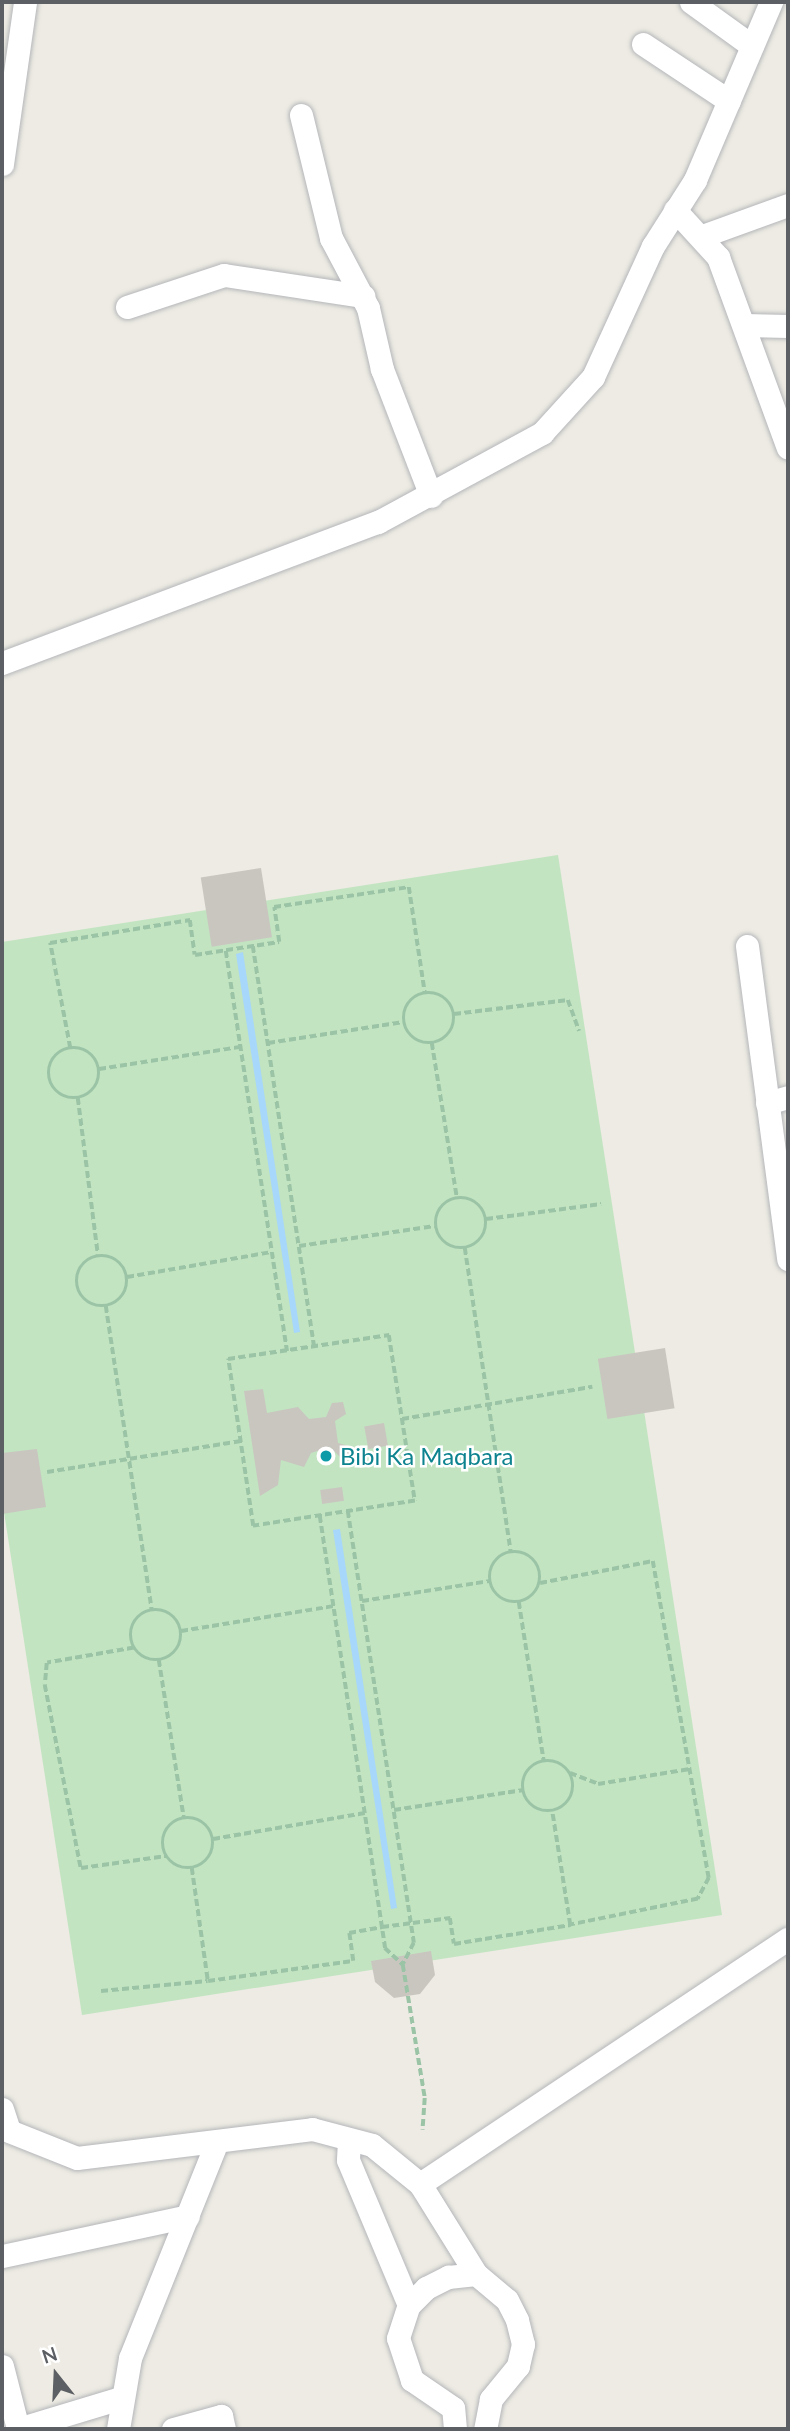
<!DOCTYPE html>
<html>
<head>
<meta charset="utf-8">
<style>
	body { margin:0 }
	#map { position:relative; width:790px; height:2431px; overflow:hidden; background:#edebe3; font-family:Lato,sans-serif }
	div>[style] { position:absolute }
	.green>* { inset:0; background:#c2e4c1 }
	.water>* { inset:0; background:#a7d7fa }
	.building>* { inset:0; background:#c9c6c0; transform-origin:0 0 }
	.path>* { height:3.5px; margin-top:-1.75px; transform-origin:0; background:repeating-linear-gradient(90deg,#9bc4a6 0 7px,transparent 0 10.5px) }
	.path>.ring { margin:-1.75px; padding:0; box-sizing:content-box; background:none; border:3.5px solid #9bc4a6; border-radius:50% }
	.roads { filter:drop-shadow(0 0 2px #b4b6ba) drop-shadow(0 0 2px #b4b6ba) }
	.minor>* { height:23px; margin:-11.5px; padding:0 11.5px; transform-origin:11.5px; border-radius:11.5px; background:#fff }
	.dots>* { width:19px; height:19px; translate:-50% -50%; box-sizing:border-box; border:4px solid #fff; border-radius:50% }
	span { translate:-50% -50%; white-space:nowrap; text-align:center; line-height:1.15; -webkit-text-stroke:5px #fff; paint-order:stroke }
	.culture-label { font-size:24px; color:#0d838f }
	.left { translate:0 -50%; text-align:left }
	.frame { position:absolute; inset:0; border:4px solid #5c5f63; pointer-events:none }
	.north { position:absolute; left:21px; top:2340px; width:70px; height:70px; -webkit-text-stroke:5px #fff; paint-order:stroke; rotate:342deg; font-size:19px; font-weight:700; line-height:28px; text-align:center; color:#5c5f63 }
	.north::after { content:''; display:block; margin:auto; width:24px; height:32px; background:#5c5f63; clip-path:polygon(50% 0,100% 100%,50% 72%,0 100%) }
</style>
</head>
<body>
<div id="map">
	<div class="green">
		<i style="clip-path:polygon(558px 855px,722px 1915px,82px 2015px,2px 1499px,2px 942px)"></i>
	</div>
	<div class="water">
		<i style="clip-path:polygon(243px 952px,300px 1332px,294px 1333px,236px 954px)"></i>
		<i style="clip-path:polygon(340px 1529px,397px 1908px,391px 1909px,333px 1530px)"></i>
	</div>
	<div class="building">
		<i style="left:261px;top:868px;width:70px;height:61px;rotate:81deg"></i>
		<i style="left:665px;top:1348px;width:61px;height:68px;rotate:81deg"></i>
		<i style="clip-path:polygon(263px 1389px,267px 1413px,298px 1407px,309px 1419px,326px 1417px,332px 1403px,343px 1402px,346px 1414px,335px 1421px,338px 1443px,359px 1449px,345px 1462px,330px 1447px,311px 1453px,304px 1467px,281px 1460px,278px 1485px,260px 1496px,244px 1391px)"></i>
		<i style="left:384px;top:1423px;width:23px;height:20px;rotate:80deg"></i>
		<i style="clip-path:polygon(37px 1449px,46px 1507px,2px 1514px,2px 1453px)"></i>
		<i style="left:342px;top:1487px;width:14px;height:22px;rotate:82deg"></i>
		<i style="clip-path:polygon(431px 1951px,435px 1975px,420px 1994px,394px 1998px,375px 1982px,371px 1961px)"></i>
	</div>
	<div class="path">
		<i style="left:253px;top:946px;width:405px;rotate:81.3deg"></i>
		<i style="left:226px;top:951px;width:405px;rotate:81.3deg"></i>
		<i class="ring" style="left:404px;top:993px;width:46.5px;height:46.5px"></i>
		<i style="left:454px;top:1014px;width:115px;rotate:-7deg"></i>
		<i style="left:568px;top:1000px;width:33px;rotate:70deg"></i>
		<i style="left:268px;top:1043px;width:137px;rotate:-8.8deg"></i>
		<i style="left:432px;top:1043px;width:156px;rotate:80.8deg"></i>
		<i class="ring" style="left:49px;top:1048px;width:46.5px;height:46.5px"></i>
		<i style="left:70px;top:1048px;width:107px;rotate:-100.8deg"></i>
		<i style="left:50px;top:943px;width:142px;rotate:-9.3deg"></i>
		<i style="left:190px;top:920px;width:35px;rotate:82deg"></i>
		<i style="left:195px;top:955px;width:85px;rotate:-8.8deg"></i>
		<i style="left:279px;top:942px;width:35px;rotate:-98deg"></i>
		<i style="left:274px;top:907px;width:136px;rotate:-8.4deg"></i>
		<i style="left:409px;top:887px;width:107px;rotate:81.4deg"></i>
		<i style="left:99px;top:1069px;width:143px;rotate:-8.9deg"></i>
		<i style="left:78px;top:1098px;width:158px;rotate:82.7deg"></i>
		<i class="ring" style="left:436px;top:1198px;width:46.5px;height:46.5px"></i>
		<i style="left:486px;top:1219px;width:116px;rotate:-7.4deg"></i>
		<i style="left:299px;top:1246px;width:137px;rotate:-8.4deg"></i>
		<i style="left:465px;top:1248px;width:307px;rotate:81.4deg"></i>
		<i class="ring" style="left:77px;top:1256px;width:46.5px;height:46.5px"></i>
		<i style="left:127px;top:1277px;width:146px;rotate:-9.8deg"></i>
		<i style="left:106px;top:1306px;width:307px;rotate:81.4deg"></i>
		<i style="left:389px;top:1335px;width:168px;rotate:81.1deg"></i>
		<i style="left:415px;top:1501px;width:164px;rotate:171.2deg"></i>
		<i style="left:253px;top:1526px;width:169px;rotate:-98.5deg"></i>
		<i style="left:228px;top:1359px;width:163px;rotate:-8.5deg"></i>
		<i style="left:402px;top:1419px;width:193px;rotate:-9.6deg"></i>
		<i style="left:47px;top:1472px;width:195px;rotate:-9.1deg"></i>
		<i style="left:348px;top:1511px;width:437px;rotate:81.3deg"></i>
		<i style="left:414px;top:1943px;width:25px;rotate:117deg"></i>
		<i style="left:320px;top:1516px;width:437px;rotate:81.4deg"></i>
		<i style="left:385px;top:1948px;width:25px;rotate:43deg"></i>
		<i style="left:403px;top:1965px;width:135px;rotate:80.6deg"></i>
		<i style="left:425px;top:2098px;width:32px;rotate:94deg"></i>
		<i class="ring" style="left:490px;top:1552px;width:46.5px;height:46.5px"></i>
		<i style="left:540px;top:1583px;width:115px;rotate:-11deg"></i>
		<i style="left:653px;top:1561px;width:322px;rotate:80deg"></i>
		<i style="left:709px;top:1878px;width:24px;rotate:118deg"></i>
		<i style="left:698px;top:1899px;width:131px;rotate:168.5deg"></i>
		<i style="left:362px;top:1601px;width:130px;rotate:-8.9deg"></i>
		<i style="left:519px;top:1602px;width:161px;rotate:81.1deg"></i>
		<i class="ring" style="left:131px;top:1610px;width:46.5px;height:46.5px"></i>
		<i style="left:181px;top:1631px;width:154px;rotate:-9.3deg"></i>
		<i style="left:134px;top:1648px;width:88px;rotate:170.2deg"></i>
		<i style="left:47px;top:1663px;width:22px;rotate:95deg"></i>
		<i style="left:45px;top:1685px;width:187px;rotate:78.9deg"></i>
		<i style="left:81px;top:1868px;width:86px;rotate:-8deg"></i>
		<i style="left:159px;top:1660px;width:160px;rotate:81deg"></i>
		<i class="ring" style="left:523px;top:1761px;width:46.5px;height:46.5px"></i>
		<i style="left:570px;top:1773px;width:30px;rotate:21deg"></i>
		<i style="left:598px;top:1784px;width:93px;rotate:-9.3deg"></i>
		<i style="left:394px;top:1810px;width:131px;rotate:-8.8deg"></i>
		<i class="ring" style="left:163px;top:1818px;width:46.5px;height:46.5px"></i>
		<i style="left:213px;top:1839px;width:154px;rotate:-9.7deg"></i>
		<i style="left:192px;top:1868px;width:114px;rotate:81.9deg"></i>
		<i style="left:208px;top:1981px;width:146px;rotate:-7.9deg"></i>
		<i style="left:353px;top:1961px;width:28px;rotate:-98deg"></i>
		<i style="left:349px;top:1933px;width:34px;rotate:-10deg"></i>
		<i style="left:382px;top:1927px;width:69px;rotate:-7.5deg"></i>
		<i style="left:450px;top:1918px;width:26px;rotate:81deg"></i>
		<i style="left:454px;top:1944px;width:118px;rotate:-9.3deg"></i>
		<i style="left:570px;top:1925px;width:115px;rotate:-99deg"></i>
		<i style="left:101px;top:1991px;width:107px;rotate:-5.3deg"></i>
	</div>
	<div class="roads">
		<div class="minor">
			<i style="left:691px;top:2px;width:75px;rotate:35.8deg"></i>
			<i style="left:643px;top:44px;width:103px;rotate:33.5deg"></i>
			<i style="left:301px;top:115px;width:127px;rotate:76.3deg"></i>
			<i style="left:331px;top:238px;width:79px;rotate:62.1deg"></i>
			<i style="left:368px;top:308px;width:63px;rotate:77.1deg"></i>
			<i style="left:382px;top:369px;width:136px;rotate:68.9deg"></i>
			<i style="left:2px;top:164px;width:164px;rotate:-81.9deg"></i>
			<i style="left:675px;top:210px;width:64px;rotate:47.5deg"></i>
			<i style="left:718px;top:257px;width:203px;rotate:69.9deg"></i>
			<i style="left:705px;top:235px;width:88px;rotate:-19.9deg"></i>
			<i style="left:127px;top:307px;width:102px;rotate:-18.3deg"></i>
			<i style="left:224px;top:275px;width:141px;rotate:8.6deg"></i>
			<i style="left:744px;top:325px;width:44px;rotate:1.3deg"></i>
			<i style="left:2px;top:663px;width:402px;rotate:-20.6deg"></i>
			<i style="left:378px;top:522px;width:187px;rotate:-28.5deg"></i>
			<i style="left:542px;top:433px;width:76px;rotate:-47.7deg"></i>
			<i style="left:593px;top:377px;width:144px;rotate:-65.4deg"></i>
			<i style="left:653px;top:246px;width:78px;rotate:-57.5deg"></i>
			<i style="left:695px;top:180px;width:194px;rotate:-66.9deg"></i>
			<i style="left:747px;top:946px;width:316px;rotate:82.5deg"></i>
			<i style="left:767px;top:1103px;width:22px;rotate:-16deg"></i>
			<i style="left:2px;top:2109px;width:23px;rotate:72deg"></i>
			<i style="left:9px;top:2131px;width:73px;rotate:21.7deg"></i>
			<i style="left:77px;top:2158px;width:237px;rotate:-7deg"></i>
			<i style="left:312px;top:2129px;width:62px;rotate:14.9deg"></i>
			<i style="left:372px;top:2145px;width:62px;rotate:39.1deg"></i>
			<i style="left:420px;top:2184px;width:106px;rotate:58.1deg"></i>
			<i style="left:476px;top:2274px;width:40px;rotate:40deg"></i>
			<i style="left:507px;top:2300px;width:22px;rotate:63deg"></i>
			<i style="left:517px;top:2320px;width:25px;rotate:76deg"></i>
			<i style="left:523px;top:2344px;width:23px;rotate:103deg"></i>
			<i style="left:518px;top:2366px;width:43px;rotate:129.3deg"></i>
			<i style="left:491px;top:2399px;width:31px;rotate:101deg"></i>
			<i style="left:349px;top:2140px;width:20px;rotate:93deg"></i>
			<i style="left:348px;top:2160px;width:157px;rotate:67.2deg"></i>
			<i style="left:420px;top:2184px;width:442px;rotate:-33.7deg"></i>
			<i style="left:2px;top:2256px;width:190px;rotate:-12.1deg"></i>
			<i style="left:2px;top:2366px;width:65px;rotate:75.7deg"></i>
			<i style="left:18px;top:2429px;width:108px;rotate:-16.8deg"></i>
			<i style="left:118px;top:2429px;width:72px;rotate:-80.4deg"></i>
			<i style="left:130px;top:2358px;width:233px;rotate:-68.1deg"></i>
			<i style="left:173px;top:2429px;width:50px;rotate:-15.2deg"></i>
			<i style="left:221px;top:2416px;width:13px;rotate:77deg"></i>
			<i style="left:455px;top:2429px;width:21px;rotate:-95deg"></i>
			<i style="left:453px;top:2408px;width:50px;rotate:-145.7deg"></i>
			<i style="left:412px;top:2380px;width:44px;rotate:-108.4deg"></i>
			<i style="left:398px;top:2338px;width:35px;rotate:-72deg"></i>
			<i style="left:409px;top:2305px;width:24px;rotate:-45deg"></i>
			<i style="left:426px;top:2288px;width:25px;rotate:-27deg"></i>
			<i style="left:448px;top:2277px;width:28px;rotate:-6deg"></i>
		</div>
	</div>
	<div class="dots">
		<i style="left:326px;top:1456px;background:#0f9aa8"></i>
	</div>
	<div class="culture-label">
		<span class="left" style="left:340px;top:1456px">Bibi Ka Maqbara</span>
	</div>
	<div class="frame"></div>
	<div class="north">N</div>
</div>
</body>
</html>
